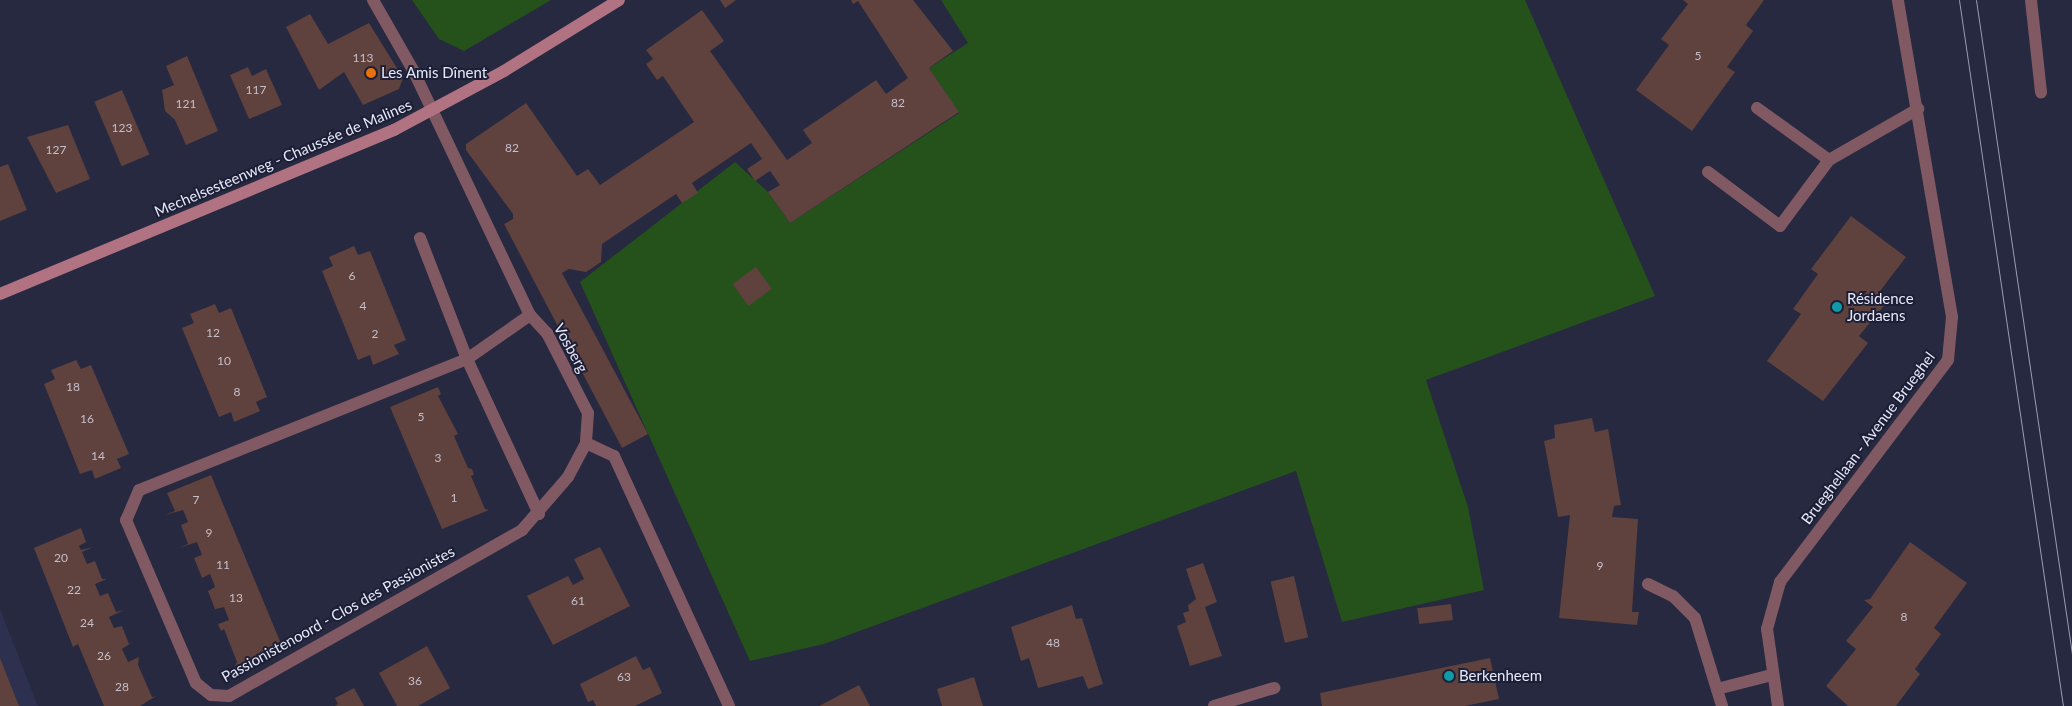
<!DOCTYPE html>
<html>
<head>
<meta charset="utf-8">
<style>
	body { margin:0 }
	#map { position:relative; width:2072px; height:706px; overflow:hidden; background:#262940; font-family:Lato,sans-serif }
	div>[style] { position:absolute }
	.built>* { inset:0; background:#2d304e }
	.green>* { inset:0; background:#25511b }
	.building>* { inset:0; background:#5f413d; transform-origin:0 0 }
	.service>* { height:12px; margin:-6px; padding:0 6px; transform-origin:6px; border-radius:6px; background:#815962 }
	.minor>* { height:12px; margin:-6px; padding:0 6px; transform-origin:6px; border-radius:6px; background:#815962 }
	.secondary>* { height:12px; margin:-6px; padding:0 6px; transform-origin:6px; border-radius:6px; background:#b17281 }
	.tram>* { height:1px; margin:-0.5px; padding:0 0.5px; transform-origin:0.5px; border-radius:0.5px; background:#9a9daf }
	.dots>* { width:14px; height:14px; translate:-50% -50%; box-sizing:border-box; border:2px solid #1d1f36; border-radius:50% }
	span { translate:-50% -50%; white-space:nowrap; text-align:center; line-height:1.15; -webkit-text-stroke:4px #1d1f36; paint-order:stroke }
	.number-label { font-size:12px; color:#c4bfca }
	.number-label span { -webkit-text-stroke-width:0 }
	.poi-label { font-size:15px; color:#e6e9f9 }
	.left { translate:0 -50%; text-align:left }
	.street-label { font-size:15px; color:#e6e9f9 }
</style>
</head>
<body>
<div id="map">
	<div class="built">
		<i style="clip-path:polygon(0 609px,38px 706px,0 706px)"></i>
	</div>
	<div class="green">
		<i style="clip-path:polygon(412px 0,551px 0,464px 51px,439px 39px)"></i>
		<i style="clip-path:polygon(941px 0,1525px 0,1655px 296px,1426px 380px,1468px 507px,1484px 590px,1342px 622px,1296px 471px,824px 644px,750px 661px,580px 282px,735px 162px,768px 192px,790px 223px,959px 113px,929px 68px,968px 43px)"></i>
	</div>
	<div class="building">
		<i style="clip-path:polygon(720px 0,736px 0,725px 8px)"></i>
		<i style="clip-path:polygon(851px 0,913px 0,953px 51px,929px 68px,959px 112px,790px 223px,768px 192px,780px 185px,770px 171px,755px 181px,747px 169px,762px 159px,751px 143px,692px 183px,698px 193px,682px 203px,676px 194px,602px 244px,601px 262px,586px 272px,569px 269px,562px 273px,648px 434px,622px 448px,504px 224px,513px 219px,513px 214px,466px 150px,466px 144px,526px 103px,577px 176px,588px 169px,600px 185px,694px 122px,663px 76px,657px 80px,646px 64px,653px 59px,646px 50px,702px 10px,724px 41px,710px 51px,787px 160px,812px 143px,803px 130px,876px 80px,886px 94px,908px 78px,858px 1px,853px 4px)"></i>
		<i style="clip-path:polygon(1683px 0,1764px 0,1746px 25px,1753px 31px,1727px 67px,1735px 72px,1692px 131px,1636px 90px,1669px 45px,1661px 39px,1688px 4px)"></i>
		<i style="clip-path:polygon(310px 14px,328px 44px,369px 23px,403px 78px,399px 89px,363px 105px,344px 72px,319px 90px,286px 27px)"></i>
		<i style="clip-path:polygon(187px 56px,218px 131px,186px 145px,175px 120px,165px 111px,162px 90px,174px 85px,166px 66px)"></i>
		<i style="clip-path:polygon(248px 67px,252px 76px,266px 69px,282px 105px,249px 119px,230px 75px)"></i>
		<i style="left:122px;top:90px;width:70px;height:30px;rotate:67deg"></i>
		<i style="clip-path:polygon(68px 125px,90px 179px,56px 193px,27px 137px)"></i>
		<i style="clip-path:polygon(8px 164px,27px 210px,0 221px,0 167px)"></i>
		<i style="clip-path:polygon(1851px 216px,1906px 257px,1877px 295px,1887px 302px,1859px 336px,1868px 343px,1823px 401px,1767px 361px,1801px 314px,1793px 309px,1818px 274px,1811px 269px)"></i>
		<i style="clip-path:polygon(354px 246px,358px 255px,370px 251px,406px 340px,394px 345px,399px 354px,373px 365px,370px 355px,358px 360px,322px 271px,333px 266px,329px 257px)"></i>
		<i style="left:756px;top:267px;width:27px;height:29px;rotate:54deg"></i>
		<i style="clip-path:polygon(215px 304px,219px 313px,231px 308px,267px 397px,256px 402px,260px 411px,234px 422px,231px 412px,219px 417px,182px 328px,194px 323px,190px 314px)"></i>
		<i style="clip-path:polygon(76px 360px,81px 369px,91px 365px,129px 454px,117px 459px,121px 468px,95px 479px,92px 470px,80px 474px,44px 384px,55px 379px,51px 370px)"></i>
		<i style="clip-path:polygon(438px 387px,441px 394px,438px 396px,458px 434px,454px 436px,468px 468px,472px 469px,474px 475px,471px 476px,485px 509px,489px 510px,442px 529px,390px 407px)"></i>
		<i style="clip-path:polygon(1592px 418px,1595px 432px,1608px 429px,1621px 505px,1614px 506px,1612px 517px,1638px 519px,1632px 612px,1639px 612px,1637px 625px,1559px 618px,1570px 515px,1558px 517px,1544px 441px,1555px 438px,1554px 425px)"></i>
		<i style="clip-path:polygon(211px 475px,282px 646px,235px 666px,237px 662px,224px 629px,221px 631px,218px 624px,229px 620px,224px 607px,208px 611px,215px 609px,208px 591px,215px 587px,210px 574px,202px 578px,194px 558px,202px 555px,197px 542px,179px 548px,188px 544px,181px 525px,188px 522px,183px 510px,165px 515px,175px 511px,167px 493px)"></i>
		<i style="clip-path:polygon(81px 528px,86px 542px,79px 546px,81px 550px,93px 547px,82px 552px,87px 564px,95px 561px,102px 579px,107px 579px,95px 584px,100px 596px,108px 593px,116px 612px,124px 610px,109px 617px,114px 628px,122px 626px,129px 644px,133px 642px,122px 649px,128px 662px,139px 657px,138px 665px,152px 697px,156px 696px,140px 706px,104px 706px,78px 644px,73px 647px,34px 548px)"></i>
		<i style="clip-path:polygon(1910px 542px,1967px 583px,1934px 628px,1941px 634px,1915px 669px,1920px 674px,1896px 706px,1848px 706px,1826px 686px,1856px 649px,1846px 641px,1873px 607px,1864px 600px,1870px 599px)"></i>
		<i style="clip-path:polygon(600px 547px,630px 606px,553px 645px,527px 596px,568px 576px,573px 585px,584px 579px,574px 559px)"></i>
		<i style="clip-path:polygon(1203px 563px,1217px 602px,1205px 607px,1222px 656px,1190px 666px,1177px 626px,1186px 622px,1183px 613px,1189px 611px,1188px 605px,1196px 599px,1186px 569px)"></i>
		<i style="left:1294px;top:576px;width:63px;height:24px;rotate:77deg"></i>
		<i style="left:1451px;top:604px;width:16px;height:34px;rotate:83deg"></i>
		<i style="clip-path:polygon(1072px 605px,1076px 619px,1082px 618px,1103px 684px,1088px 689px,1083px 676px,1038px 688px,1029px 658px,1021px 661px,1011px 627px)"></i>
		<i style="clip-path:polygon(427px 646px,450px 688px,418px 706px,397px 706px,379px 673px)"></i>
		<i style="clip-path:polygon(636px 656px,643px 670px,650px 667px,662px 693px,635px 706px,596px 706px,593px 700px,588px 702px,580px 684px)"></i>
		<i style="clip-path:polygon(0 658px,19px 706px,0 706px)"></i>
		<i style="clip-path:polygon(1490px 658px,1499px 699px,1465px 706px,1322px 706px,1320px 693px)"></i>
		<i style="clip-path:polygon(974px 677px,983px 706px,942px 706px,937px 689px)"></i>
		<i style="clip-path:polygon(859px 685px,870px 706px,819px 706px)"></i>
		<i style="clip-path:polygon(354px 688px,364px 706px,335px 706px,338px 704px,335px 698px)"></i>
	</div>
	<div class="service">
		<i style="left:2031px;top:0;width:93px;rotate:83.8deg"></i>
		<i style="left:1757px;top:108px;width:89px;rotate:35.8deg"></i>
		<i style="left:1708px;top:172px;width:90px;rotate:36.9deg"></i>
		<i style="left:1780px;top:226px;width:82px;rotate:-53.4deg"></i>
		<i style="left:1829px;top:160px;width:103px;rotate:-29.8deg"></i>
		<i style="left:1648px;top:584px;width:28px;rotate:26deg"></i>
		<i style="left:1673px;top:596px;width:31px;rotate:45deg"></i>
		<i style="left:1695px;top:618px;width:92px;rotate:72.9deg"></i>
		<i style="left:1717px;top:689px;width:57px;rotate:-14.3deg"></i>
		<i style="left:1214px;top:706px;width:63px;rotate:-16.7deg"></i>
	</div>
	<div class="minor">
		<i style="left:373px;top:0;width:83px;rotate:60.3deg"></i>
		<i style="left:414px;top:72px;width:269px;rotate:64.5deg"></i>
		<i style="left:530px;top:315px;width:25px;rotate:47deg"></i>
		<i style="left:547px;top:333px;width:90px;rotate:62.9deg"></i>
		<i style="left:588px;top:413px;width:30px;rotate:94deg"></i>
		<i style="left:586px;top:443px;width:31px;rotate:25deg"></i>
		<i style="left:614px;top:456px;width:275px;rotate:65.3deg"></i>
		<i style="left:420px;top:238px;width:130px;rotate:68.8deg"></i>
		<i style="left:467px;top:359px;width:171px;rotate:65.1deg"></i>
		<i style="left:530px;top:315px;width:77px;rotate:145.1deg"></i>
		<i style="left:467px;top:359px;width:353px;rotate:158.2deg"></i>
		<i style="left:139px;top:490px;width:33px;rotate:113deg"></i>
		<i style="left:126px;top:520px;width:177px;rotate:66.8deg"></i>
		<i style="left:196px;top:683px;width:19px;rotate:39deg"></i>
		<i style="left:211px;top:695px;width:18px;rotate:3deg"></i>
		<i style="left:229px;top:696px;width:337px;rotate:-29.5deg"></i>
		<i style="left:522px;top:530px;width:70px;rotate:-49deg"></i>
		<i style="left:568px;top:477px;width:38px;rotate:-62deg"></i>
		<i style="left:1778px;top:706px;width:78px;rotate:-98.1deg"></i>
		<i style="left:1767px;top:629px;width:49px;rotate:-74.5deg"></i>
		<i style="left:1780px;top:582px;width:278px;rotate:-52.9deg"></i>
		<i style="left:1948px;top:360px;width:43px;rotate:-84.7deg"></i>
		<i style="left:1952px;top:317px;width:322px;rotate:-99.7deg"></i>
	</div>
	<div class="secondary">
		<i style="left:0;top:294px;width:427px;rotate:-22.6deg"></i>
		<i style="left:394px;top:130px;width:125px;rotate:-28.2deg"></i>
		<i style="left:504px;top:71px;width:135px;rotate:-31.7deg"></i>
	</div>
	<div class="tram">
		<i style="left:1959px;top:0;width:714px;rotate:81.62deg"></i>
		<i style="left:1976px;top:0;width:661px;rotate:81.65deg"></i>
	</div>
	<div class="dots">
		<i style="left:371px;top:73px;background:#e8710a"></i>
		<i style="left:1837px;top:307px;background:#0f9aa8"></i>
		<i style="left:1449px;top:676px;background:#0f9aa8"></i>
	</div>
	<div class="number-label">
		<span style="left:1698px;top:56px">5</span>
		<span style="left:363px;top:58px">113</span>
		<span style="left:256px;top:90px">117</span>
		<span style="left:898px;top:103px">82</span>
		<span style="left:186px;top:104px">121</span>
		<span style="left:122px;top:128px">123</span>
		<span style="left:512px;top:148px">82</span>
		<span style="left:56px;top:150px">127</span>
		<span style="left:352px;top:276px">6</span>
		<span style="left:363px;top:306px">4</span>
		<span style="left:213px;top:333px">12</span>
		<span style="left:375px;top:334px">2</span>
		<span style="left:224px;top:361px">10</span>
		<span style="left:73px;top:387px">18</span>
		<span style="left:237px;top:392px">8</span>
		<span style="left:421px;top:417px">5</span>
		<span style="left:87px;top:419px">16</span>
		<span style="left:98px;top:456px">14</span>
		<span style="left:438px;top:458px">3</span>
		<span style="left:454px;top:498px">1</span>
		<span style="left:196px;top:500px">7</span>
		<span style="left:209px;top:533px">9</span>
		<span style="left:61px;top:558px">20</span>
		<span style="left:223px;top:565px">11</span>
		<span style="left:1600px;top:566px">9</span>
		<span style="left:74px;top:590px">22</span>
		<span style="left:236px;top:598px">13</span>
		<span style="left:578px;top:601px">61</span>
		<span style="left:1904px;top:617px">8</span>
		<span style="left:87px;top:623px">24</span>
		<span style="left:1053px;top:643px">48</span>
		<span style="left:104px;top:656px">26</span>
		<span style="left:624px;top:677px">63</span>
		<span style="left:415px;top:681px">36</span>
		<span style="left:122px;top:687px">28</span>
	</div>
	<div class="poi-label">
		<span class="left" style="left:381px;top:73px">Les Amis Dînent</span>
		<span class="left" style="left:1847px;top:307px">Résidence<br>Jordaens</span>
		<span class="left" style="left:1459px;top:676px">Berkenheem</span>
	</div>
	<div class="street-label">
		<span style="left:283px;top:158px;rotate:-23deg">Mechelsesteenweg - Chaussée de Malines</span>
		<span style="left:571px;top:348px;rotate:61deg">Vosberg</span>
		<span style="left:1868px;top:438px;rotate:-53deg">Brueghellaan - Avenue Brueghel</span>
		<span style="left:338px;top:614px;rotate:-29deg">Passionistenoord - Clos des Passionistes</span>
	</div>
</div>
</body>
</html>
